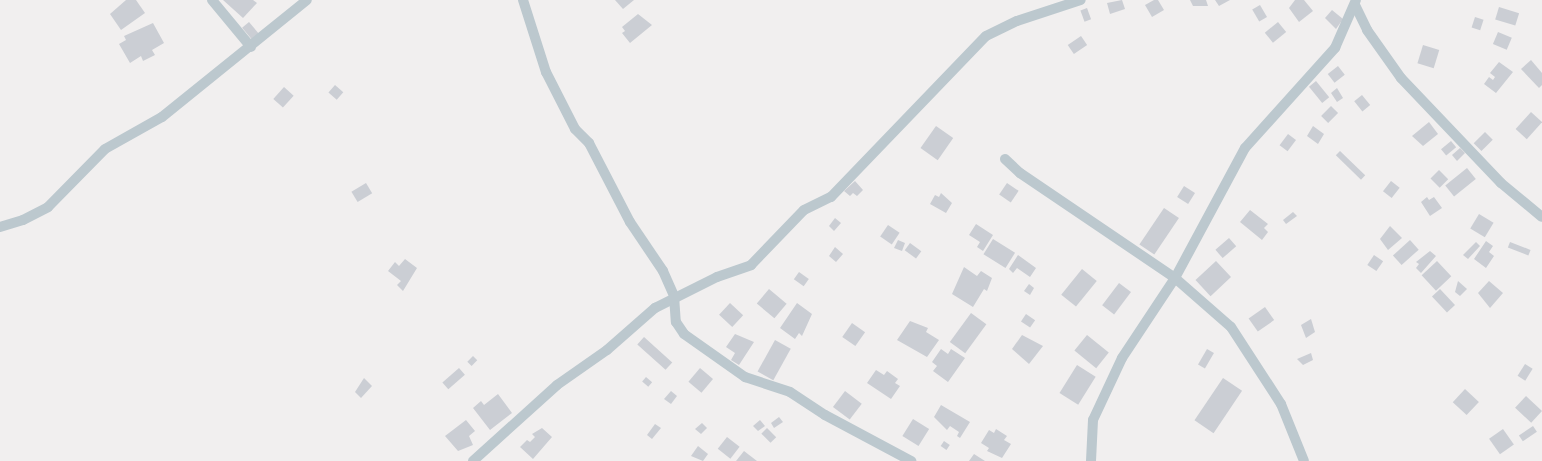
<!DOCTYPE html>
<html>
<head>
<meta charset="utf-8">
<style>
	body { margin:0 }
	#map { position:relative; width:1542px; height:461px; overflow:hidden; background:#f1efef; font-family:Montserrat,sans-serif }
	div>[style] { position:absolute }
	.building>* { inset:0; background:#cbced4; transform-origin:0 0 }
	.minor>* { height:10px; margin:-5px; padding:0 5px; transform-origin:5px; border-radius:5px; background:#bcc8ce }
	span { translate:-50% -50%; white-space:nowrap; text-align:center; line-height:1.15; -webkit-text-stroke:4.5px #fff; paint-order:stroke }
</style>
</head>
<body>
<div id="map">
	<div class="building">
		<i style="clip-path:polygon(126px 0,136px 0,145px 13px,121px 30px,110px 14px)"></i>
		<i style="clip-path:polygon(223px 0,253px 0,257px 3px,243px 18px)"></i>
		<i style="clip-path:polygon(615px 0,634px 0,623px 9px)"></i>
		<i style="clip-path:polygon(1122px 0,1125px 9px,1110px 14px,1107px 3px)"></i>
		<i style="clip-path:polygon(1154px 0,1158px 0,1164px 10px,1152px 17px,1145px 5px)"></i>
		<i style="clip-path:polygon(1190px 0,1206px 0,1208px 6px,1193px 6px)"></i>
		<i style="clip-path:polygon(1215px 0,1230px 0,1219px 6px)"></i>
		<i style="clip-path:polygon(1295px 0,1304px 0,1313px 11px,1299px 22px,1289px 8px)"></i>
		<i style="left:1260px;top:5px;width:14px;height:9px;rotate:60deg"></i>
		<i style="left:1499px;top:7px;width:21px;height:13px;rotate:17deg"></i>
		<i style="left:1087px;top:8px;width:12px;height:7px;rotate:70deg"></i>
		<i style="clip-path:polygon(1332px 10px,1343px 19px,1336px 29px,1325px 18px)"></i>
		<i style="clip-path:polygon(638px 14px,652px 25px,630px 43px,622px 33px,625px 31px,622px 27px)"></i>
		<i style="left:1475px;top:17px;width:9px;height:11px;rotate:18deg"></i>
		<i style="left:249px;top:22px;width:17px;height:9px;rotate:50deg"></i>
		<i style="left:1278px;top:22px;width:13px;height:17px;rotate:51deg"></i>
		<i style="clip-path:polygon(153px 23px,164px 43px,152px 50px,155px 55px,143px 61px,141px 56px,130px 63px,119px 44px,126px 40px,124px 36px)"></i>
		<i style="left:1498px;top:32px;width:15px;height:13px;rotate:23deg"></i>
		<i style="left:1081px;top:36px;width:11px;height:16px;rotate:56deg"></i>
		<i style="left:1423px;top:45px;width:17px;height:19px;rotate:17deg"></i>
		<i style="clip-path:polygon(1531px 60px,1542px 73px,1542px 85px,1539px 88px,1521px 69px)"></i>
		<i style="clip-path:polygon(1499px 62px,1513px 72px,1496px 93px,1484px 84px,1489px 77px,1493px 80px,1495px 77px,1490px 73px)"></i>
		<i style="left:1338px;top:66px;width:11px;height:13px;rotate:52deg"></i>
		<i style="left:1316px;top:81px;width:21px;height:9px;rotate:51deg"></i>
		<i style="left:335px;top:85px;width:11px;height:10px;rotate:41deg"></i>
		<i style="left:284px;top:87px;width:13px;height:16px;rotate:42deg"></i>
		<i style="clip-path:polygon(1337px 88px,1343px 98px,1337px 102px,1331px 93px)"></i>
		<i style="left:1362px;top:95px;width:13px;height:10px;rotate:51deg"></i>
		<i style="left:1331px;top:106px;width:10px;height:14px;rotate:45deg"></i>
		<i style="left:1531px;top:112px;width:15px;height:23px;rotate:42deg"></i>
		<i style="clip-path:polygon(1429px 122px,1438px 134px,1423px 146px,1412px 136px)"></i>
		<i style="left:936px;top:126px;width:21px;height:27px;rotate:35deg"></i>
		<i style="clip-path:polygon(1313px 126px,1324px 134px,1318px 144px,1307px 136px)"></i>
		<i style="left:1485px;top:132px;width:11px;height:16px;rotate:45deg"></i>
		<i style="left:1288px;top:134px;width:10px;height:14px;rotate:37deg"></i>
		<i style="left:1451px;top:141px;width:8px;height:13px;rotate:50deg"></i>
		<i style="clip-path:polygon(1460px 148px,1465px 153px,1457px 161px,1452px 155px)"></i>
		<i style="left:1340px;top:151px;width:35px;height:6px;rotate:44deg"></i>
		<i style="left:1467px;top:168px;width:14px;height:28px;rotate:51deg"></i>
		<i style="left:1439px;top:170px;width:13px;height:12px;rotate:45deg"></i>
		<i style="clip-path:polygon(855px 181px,863px 190px,857px 196px,853px 193px,850px 196px,844px 191px)"></i>
		<i style="left:1391px;top:181px;width:11px;height:13px;rotate:38deg"></i>
		<i style="left:366px;top:183px;width:12px;height:17px;rotate:59deg"></i>
		<i style="left:1007px;top:183px;width:14px;height:14px;rotate:34deg"></i>
		<i style="left:1184px;top:186px;width:13px;height:13px;rotate:32deg"></i>
		<i style="clip-path:polygon(941px 193px,952px 203px,946px 213px,930px 204px,935px 195px,939px 197px)"></i>
		<i style="clip-path:polygon(1427px 197px,1429px 200px,1434px 197px,1442px 208px,1430px 216px,1421px 202px)"></i>
		<i style="left:1164px;top:208px;width:18px;height:44px;rotate:34deg"></i>
		<i style="clip-path:polygon(1250px 210px,1268px 224px,1264px 228px,1268px 232px,1262px 240px,1240px 222px)"></i>
		<i style="clip-path:polygon(1293px 212px,1297px 216px,1286px 224px,1283px 220px)"></i>
		<i style="left:1479px;top:214px;width:17px;height:17px;rotate:31deg"></i>
		<i style="clip-path:polygon(835px 218px,841px 223px,834px 231px,829px 226px)"></i>
		<i style="clip-path:polygon(976px 224px,993px 235px,983px 251px,977px 247px,980px 242px,969px 235px)"></i>
		<i style="left:888px;top:225px;width:14px;height:14px;rotate:34deg"></i>
		<i style="clip-path:polygon(1390px 226px,1402px 238px,1388px 250px,1380px 239px)"></i>
		<i style="left:1229px;top:238px;width:11px;height:18px;rotate:49deg"></i>
		<i style="left:993px;top:239px;width:26px;height:18px;rotate:32deg"></i>
		<i style="clip-path:polygon(898px 240px,905px 243px,902px 251px,894px 248px)"></i>
		<i style="left:1410px;top:240px;width:13px;height:23px;rotate:48deg"></i>
		<i style="clip-path:polygon(1486px 241px,1493px 246px,1489px 252px,1494px 256px,1486px 268px,1474px 259px)"></i>
		<i style="clip-path:polygon(1476px 242px,1480px 246px,1468px 259px,1463px 255px)"></i>
		<i style="left:1510px;top:242px;width:22px;height:6px;rotate:21deg"></i>
		<i style="left:910px;top:243px;width:14px;height:9px;rotate:36deg"></i>
		<i style="clip-path:polygon(835px 247px,843px 254px,836px 262px,829px 256px)"></i>
		<i style="clip-path:polygon(1430px 251px,1436px 256px,1421px 273px,1416px 268px,1419px 264px,1416px 262px)"></i>
		<i style="clip-path:polygon(1018px 255px,1036px 268px,1030px 277px,1017px 268px,1013px 273px,1009px 269px)"></i>
		<i style="left:1374px;top:255px;width:11px;height:12px;rotate:34deg"></i>
		<i style="clip-path:polygon(405px 259px,417px 268px,403px 291px,397px 285px,401px 281px,388px 271px,395px 262px,399px 266px)"></i>
		<i style="left:1216px;top:261px;width:22px;height:28px;rotate:47deg"></i>
		<i style="left:1437px;top:261px;width:21px;height:21px;rotate:47deg"></i>
		<i style="clip-path:polygon(964px 267px,977px 276px,981px 271px,992px 278px,987px 291px,984px 289px,973px 307px,952px 294px)"></i>
		<i style="left:1082px;top:269px;width:19px;height:33px;rotate:39deg"></i>
		<i style="left:799px;top:272px;width:12px;height:9px;rotate:35deg"></i>
		<i style="clip-path:polygon(1458px 281px,1467px 289px,1460px 296px,1455px 292px)"></i>
		<i style="clip-path:polygon(1489px 281px,1503px 293px,1490px 308px,1478px 293px)"></i>
		<i style="left:1119px;top:283px;width:15px;height:28px;rotate:37deg"></i>
		<i style="clip-path:polygon(1029px 284px,1034px 288px,1030px 295px,1024px 291px)"></i>
		<i style="left:769px;top:289px;width:23px;height:19px;rotate:40deg"></i>
		<i style="left:1440px;top:289px;width:22px;height:11px;rotate:47deg"></i>
		<i style="left:730px;top:303px;width:18px;height:16px;rotate:43deg"></i>
		<i style="clip-path:polygon(797px 303px,812px 314px,802px 336px,799px 333px,795px 339px,780px 328px)"></i>
		<i style="left:1265px;top:307px;width:16px;height:20px;rotate:55deg"></i>
		<i style="left:971px;top:313px;width:19px;height:36px;rotate:36deg"></i>
		<i style="left:1026px;top:314px;width:11px;height:9px;rotate:34deg"></i>
		<i style="clip-path:polygon(1311px 319px,1315px 332px,1306px 338px,1301px 325px)"></i>
		<i style="clip-path:polygon(910px 321px,928px 328px,926px 332px,939px 340px,927px 357px,897px 340px)"></i>
		<i style="left:852px;top:323px;width:16px;height:17px;rotate:35deg"></i>
		<i style="clip-path:polygon(735px 334px,754px 342px,739px 365px,731px 360px,735px 353px,726px 347px)"></i>
		<i style="clip-path:polygon(1022px 335px,1043px 346px,1029px 364px,1012px 349px)"></i>
		<i style="left:1087px;top:335px;width:28px;height:20px;rotate:39deg"></i>
		<i style="left:644px;top:337px;width:38px;height:10px;rotate:42deg"></i>
		<i style="left:775px;top:340px;width:18px;height:36px;rotate:29deg"></i>
		<i style="clip-path:polygon(941px 349px,948px 354px,951px 349px,965px 358px,948px 382px,933px 371px,937px 366px,932px 362px)"></i>
		<i style="left:1207px;top:349px;width:8px;height:18px;rotate:30deg"></i>
		<i style="clip-path:polygon(1311px 353px,1313px 360px,1303px 365px,1297px 359px)"></i>
		<i style="left:473px;top:356px;width:6px;height:8px;rotate:45deg"></i>
		<i style="left:1525px;top:364px;width:9px;height:14px;rotate:32deg"></i>
		<i style="left:1077px;top:365px;width:22px;height:33px;rotate:32deg"></i>
		<i style="left:459px;top:368px;width:9px;height:22px;rotate:49deg"></i>
		<i style="left:700px;top:368px;width:17px;height:18px;rotate:40deg"></i>
		<i style="clip-path:polygon(876px 370px,884px 375px,887px 371px,898px 379px,895px 383px,900px 386px,891px 399px,867px 383px)"></i>
		<i style="left:646px;top:377px;width:8px;height:6px;rotate:40deg"></i>
		<i style="clip-path:polygon(364px 378px,372px 386px,361px 398px,355px 392px)"></i>
		<i style="left:1223px;top:378px;width:23px;height:51px;rotate:34deg"></i>
		<i style="left:1465px;top:389px;width:19px;height:18px;rotate:43deg"></i>
		<i style="clip-path:polygon(671px 391px,677px 396px,671px 404px,664px 399px)"></i>
		<i style="left:845px;top:391px;width:21px;height:20px;rotate:37deg"></i>
		<i style="clip-path:polygon(498px 394px,512px 413px,490px 430px,473px 408px,481px 401px,484px 405px)"></i>
		<i style="left:1526px;top:396px;width:22px;height:16px;rotate:43deg"></i>
		<i style="clip-path:polygon(941px 405px,970px 422px,960px 438px,957px 436px,959px 432px,950px 426px,947px 430px,934px 417px)"></i>
		<i style="clip-path:polygon(779px 417px,783px 422px,774px 428px,771px 423px)"></i>
		<i style="left:913px;top:419px;width:19px;height:20px;rotate:32deg"></i>
		<i style="clip-path:polygon(466px 420px,475px 431px,469px 436px,473px 445px,458px 451px,445px 436px)"></i>
		<i style="clip-path:polygon(760px 420px,765px 426px,758px 431px,753px 426px)"></i>
		<i style="clip-path:polygon(702px 423px,707px 428px,701px 434px,695px 429px)"></i>
		<i style="clip-path:polygon(655px 424px,661px 428px,652px 439px,647px 435px)"></i>
		<i style="left:1533px;top:426px;width:7px;height:17px;rotate:56deg"></i>
		<i style="clip-path:polygon(542px 428px,552px 437px,533px 459px,520px 447px,527px 440px,530px 442px,535px 437px,532px 434px)"></i>
		<i style="left:767px;top:428px;width:13px;height:8px;rotate:45deg"></i>
		<i style="clip-path:polygon(996px 429px,1007px 436px,1004px 440px,1011px 444px,1002px 458px,987px 451px,989px 448px,981px 443px,989px 430px,994px 433px)"></i>
		<i style="left:1503px;top:429px;width:19px;height:17px;rotate:55deg"></i>
		<i style="left:727px;top:437px;width:16px;height:15px;rotate:38deg"></i>
		<i style="left:944px;top:441px;width:7px;height:6px;rotate:34deg"></i>
		<i style="clip-path:polygon(698px 446px,708px 454px,703px 461px,691px 456px)"></i>
		<i style="clip-path:polygon(744px 451px,757px 461px,736px 461px)"></i>
		<i style="clip-path:polygon(974px 454px,985px 461px,969px 461px)"></i>
	</div>
	<div class="minor">
		<i style="left:212px;top:0;width:61px;rotate:50.3deg"></i>
		<i style="left:523px;top:0;width:76px;rotate:72.3deg"></i>
		<i style="left:546px;top:72px;width:64px;rotate:63deg"></i>
		<i style="left:575px;top:129px;width:20px;rotate:45deg"></i>
		<i style="left:589px;top:143px;width:89px;rotate:62.6deg"></i>
		<i style="left:630px;top:222px;width:59px;rotate:56deg"></i>
		<i style="left:663px;top:271px;width:27px;rotate:66deg"></i>
		<i style="left:674px;top:296px;width:26px;rotate:86deg"></i>
		<i style="left:676px;top:322px;width:14px;rotate:56deg"></i>
		<i style="left:684px;top:334px;width:75px;rotate:35.2deg"></i>
		<i style="left:745px;top:377px;width:47px;rotate:18.4deg"></i>
		<i style="left:790px;top:392px;width:42px;rotate:33.3deg"></i>
		<i style="left:825px;top:415px;width:98px;rotate:28.1deg"></i>
		<i style="left:1355px;top:5px;width:28px;rotate:64deg"></i>
		<i style="left:1367px;top:30px;width:59px;rotate:54.7deg"></i>
		<i style="left:1401px;top:78px;width:145px;rotate:46.4deg"></i>
		<i style="left:1501px;top:183px;width:53px;rotate:39.7deg"></i>
		<i style="left:1005px;top:159px;width:21px;rotate:43deg"></i>
		<i style="left:1020px;top:173px;width:187px;rotate:34.1deg"></i>
		<i style="left:1175px;top:278px;width:74px;rotate:41.2deg"></i>
		<i style="left:1231px;top:327px;width:92px;rotate:57deg"></i>
		<i style="left:1281px;top:404px;width:61px;rotate:68deg"></i>
		<i style="left:0;top:227px;width:24px;rotate:-17deg"></i>
		<i style="left:23px;top:220px;width:28px;rotate:-27deg"></i>
		<i style="left:48px;top:207px;width:81px;rotate:-45.5deg"></i>
		<i style="left:105px;top:149px;width:65px;rotate:-29.3deg"></i>
		<i style="left:162px;top:117px;width:186px;rotate:-38.9deg"></i>
		<i style="left:473px;top:461px;width:113px;rotate:-42.1deg"></i>
		<i style="left:557px;top:385px;width:61px;rotate:-35deg"></i>
		<i style="left:607px;top:350px;width:64px;rotate:-41.2deg"></i>
		<i style="left:655px;top:308px;width:69px;rotate:-26.6deg"></i>
		<i style="left:717px;top:277px;width:36px;rotate:-19deg"></i>
		<i style="left:751px;top:265px;width:76px;rotate:-46.1deg"></i>
		<i style="left:804px;top:210px;width:30px;rotate:-26deg"></i>
		<i style="left:831px;top:197px;width:223px;rotate:-46.1deg"></i>
		<i style="left:986px;top:36px;width:34px;rotate:-26deg"></i>
		<i style="left:1017px;top:21px;width:67px;rotate:-18.2deg"></i>
		<i style="left:1091px;top:461px;width:41px;rotate:-87.2deg"></i>
		<i style="left:1093px;top:420px;width:68px;rotate:-64.9deg"></i>
		<i style="left:1122px;top:358px;width:96px;rotate:-56.5deg"></i>
		<i style="left:1175px;top:278px;width:148px;rotate:-61.7deg"></i>
		<i style="left:1245px;top:148px;width:135px;rotate:-48deg"></i>
		<i style="left:1335px;top:48px;width:52px;rotate:-66.4deg"></i>
	</div>
</div>
</body>
</html>
